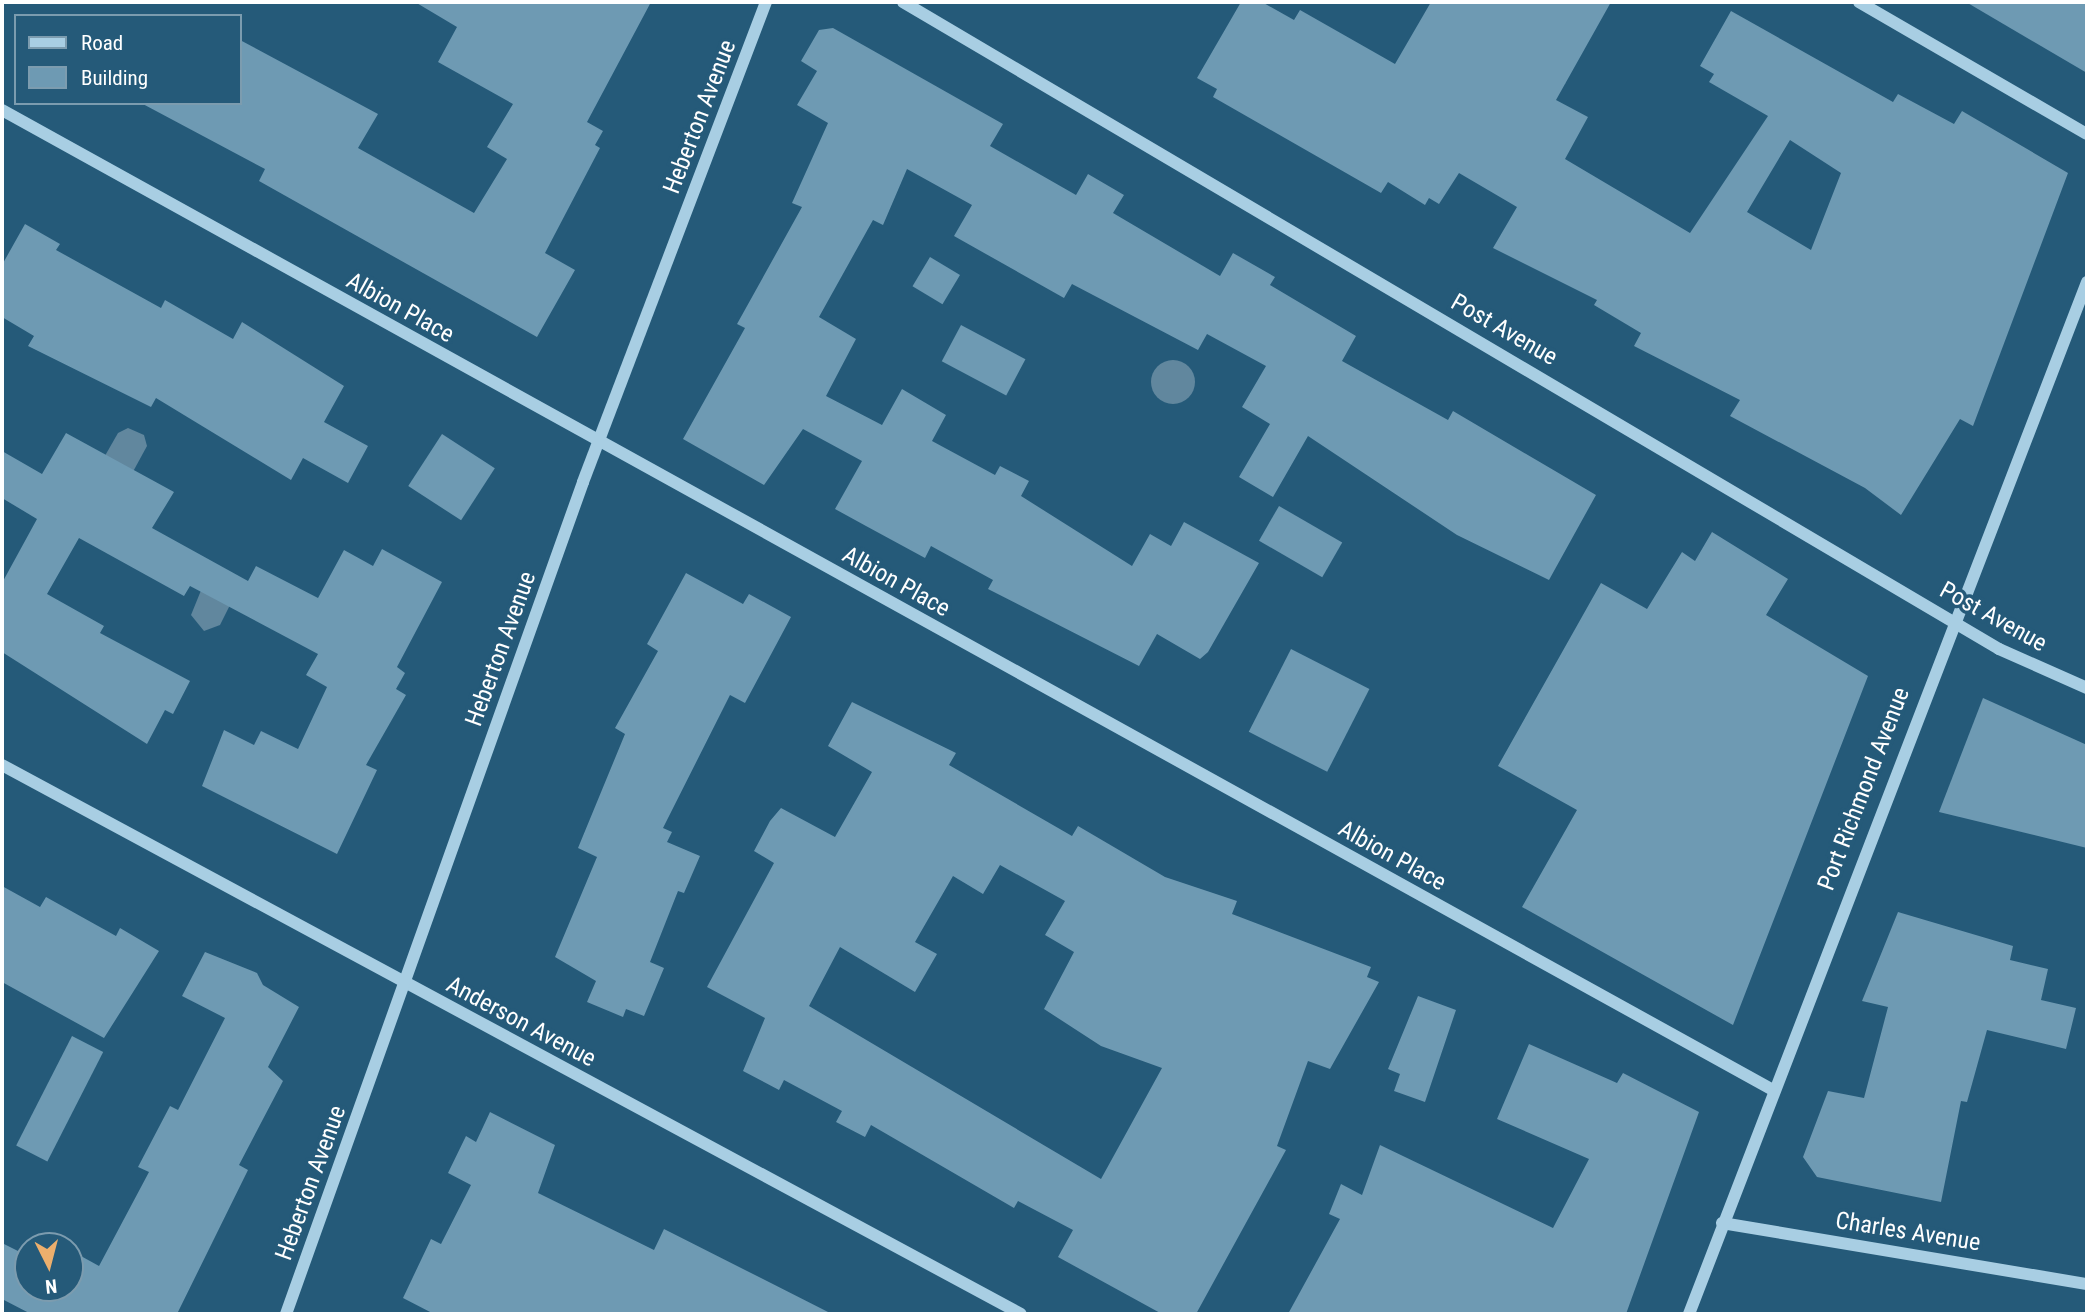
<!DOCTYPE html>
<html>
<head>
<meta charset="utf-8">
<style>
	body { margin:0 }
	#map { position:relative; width:2089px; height:1316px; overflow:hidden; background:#255a79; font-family:"Roboto Condensed",sans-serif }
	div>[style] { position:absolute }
	.water>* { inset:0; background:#61879e }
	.round { border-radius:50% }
	.building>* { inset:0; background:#6e9ab3; transform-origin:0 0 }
	.minor>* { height:12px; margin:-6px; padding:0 6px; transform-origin:6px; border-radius:6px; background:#a8cee3 }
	span { translate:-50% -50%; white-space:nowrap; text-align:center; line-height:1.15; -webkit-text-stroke:7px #255a79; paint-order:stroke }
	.street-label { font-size:24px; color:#fff }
	.frame { position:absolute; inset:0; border:4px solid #fff; pointer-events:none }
	.legend { position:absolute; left:14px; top:14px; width:228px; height:91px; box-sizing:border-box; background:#255a79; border:2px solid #7c9caf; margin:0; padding:9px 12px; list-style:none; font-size:21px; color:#fff }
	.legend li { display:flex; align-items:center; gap:14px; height:35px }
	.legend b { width:35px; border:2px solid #7c9caf }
	.north { position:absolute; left:14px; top:1232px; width:70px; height:70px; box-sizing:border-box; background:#255a79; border:2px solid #7c9caf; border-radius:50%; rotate:174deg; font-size:19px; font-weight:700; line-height:28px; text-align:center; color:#fff }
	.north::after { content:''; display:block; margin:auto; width:24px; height:32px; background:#ecaf6d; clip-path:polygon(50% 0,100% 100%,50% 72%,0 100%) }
</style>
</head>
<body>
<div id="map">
	<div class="water">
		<i class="round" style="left:1151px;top:360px;width:44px;height:44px"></i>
		<i style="clip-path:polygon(128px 428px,144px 435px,147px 446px,129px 479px,102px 461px,118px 433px)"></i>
		<i style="clip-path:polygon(202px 588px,231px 603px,220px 625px,204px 631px,191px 615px)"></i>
	</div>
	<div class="building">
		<i style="clip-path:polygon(415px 2px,651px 2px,587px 122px,603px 131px,595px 145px,600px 148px,545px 253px,575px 270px,537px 337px,259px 181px,265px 169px,141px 103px,240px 103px,240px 40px,378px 114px,358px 148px,474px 213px,507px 159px,487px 147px,513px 104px,438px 62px,457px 27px)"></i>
		<i style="clip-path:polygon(evenodd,1241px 2px,1262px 2px,1294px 20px,1300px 10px,1395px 64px,1431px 2px,1611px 2px,1556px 100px,1588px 117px,1565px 159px,1690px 233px,1768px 116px,1709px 82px,1714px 74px,1700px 66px,1731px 11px,1893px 102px,1898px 94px,1954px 124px,1962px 111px,2068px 173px,1973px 426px,1960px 419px,1901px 515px,1865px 488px,1730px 416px,1740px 400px,1634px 346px,1641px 333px,1594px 305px,1597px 300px,1493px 248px,1517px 207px,1459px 173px,1439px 204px,1429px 198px,1425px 205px,1388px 182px,1381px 193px,1213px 97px,1217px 89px,1197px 78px,1241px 2px,1790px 140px,1841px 173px,1811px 250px,1747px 212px,1790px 140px)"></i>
		<i style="clip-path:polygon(1966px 2px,2087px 2px,2087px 73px)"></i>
		<i style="clip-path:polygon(833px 28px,1003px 124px,990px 146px,1076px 195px,1088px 174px,1124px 195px,1113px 213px,1220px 276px,1233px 253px,1275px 277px,1270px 285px,1356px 336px,1342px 361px,1448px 420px,1453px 411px,1596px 495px,1549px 580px,1457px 535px,1308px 436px,1273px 497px,1239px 477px,1270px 424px,1242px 407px,1266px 366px,1207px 334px,1198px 350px,1072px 284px,1064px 298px,954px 236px,972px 205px,907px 169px,883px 225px,873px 220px,819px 317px,856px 339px,826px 396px,882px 425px,902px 389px,946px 415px,932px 441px,995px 475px,1000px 466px,1029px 481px,1021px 496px,1132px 566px,1150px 534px,1171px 546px,1184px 522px,1259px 563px,1208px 652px,1200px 659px,1157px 634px,1139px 666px,988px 589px,993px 580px,931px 546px,925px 558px,866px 526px,835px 509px,862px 461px,803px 429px,764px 485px,683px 439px,745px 328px,737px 324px,802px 207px,792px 203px,828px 123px,797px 105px,817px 71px,801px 61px,819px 30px)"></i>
		<i style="clip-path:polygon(25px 224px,60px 244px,56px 250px,161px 308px,165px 300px,233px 339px,242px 322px,344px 386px,324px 422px,368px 446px,348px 483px,303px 458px,291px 480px,156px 398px,151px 407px,28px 346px,34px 336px,2px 317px,2px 265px)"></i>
		<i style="left:930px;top:257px;width:35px;height:34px;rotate:31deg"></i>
		<i style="left:961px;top:325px;width:73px;height:41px;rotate:28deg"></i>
		<i style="clip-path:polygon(66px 433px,174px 492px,152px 528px,248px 581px,256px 566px,318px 598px,344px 550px,373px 566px,382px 549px,442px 582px,397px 667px,405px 673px,396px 689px,406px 695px,366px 765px,377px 770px,337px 854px,202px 786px,224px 730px,254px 745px,261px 731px,298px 749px,327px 687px,306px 675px,318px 654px,190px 586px,184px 596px,79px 538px,47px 594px,104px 626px,100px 633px,190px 681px,173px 714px,165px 710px,147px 744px,2px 652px,2px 583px,37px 519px,2px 498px,2px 451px,42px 474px)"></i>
		<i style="left:442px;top:434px;width:63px;height:62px;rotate:33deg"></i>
		<i style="left:1279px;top:506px;width:73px;height:40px;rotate:30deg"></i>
		<i style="clip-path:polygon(1712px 532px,1788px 579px,1766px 615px,1868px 676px,1733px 1025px,1522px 907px,1577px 810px,1498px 766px,1601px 583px,1647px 609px,1682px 552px,1695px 561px)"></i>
		<i style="clip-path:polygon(686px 573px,743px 604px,749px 594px,791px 617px,745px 703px,730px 695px,663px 828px,672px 832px,667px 842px,700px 856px,684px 893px,678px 891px,650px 962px,664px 968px,644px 1016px,626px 1009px,623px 1017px,587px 1002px,596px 981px,555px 957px,597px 857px,578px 848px,625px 734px,615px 728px,658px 651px,647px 644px)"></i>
		<i style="left:1291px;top:649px;width:88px;height:93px;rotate:27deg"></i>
		<i style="clip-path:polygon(1983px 698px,2087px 745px,2087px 848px,1939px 812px)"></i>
		<i style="clip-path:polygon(evenodd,852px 702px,956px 753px,949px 765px,1072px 836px,1078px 826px,1165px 877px,1237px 901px,1232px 914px,1371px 967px,1367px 977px,1379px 982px,1330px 1069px,1308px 1061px,1277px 1146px,1286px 1150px,1196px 1314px,1162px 1314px,1058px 1257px,1073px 1230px,1018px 1201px,1014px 1208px,871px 1125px,865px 1137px,836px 1122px,842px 1111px,784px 1080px,779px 1090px,743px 1071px,765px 1018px,707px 987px,774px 863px,754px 851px,770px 821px,781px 808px,835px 837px,872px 772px,828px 746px,852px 702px,1000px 865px,1065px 901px,1045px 935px,1074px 952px,1044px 1009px,1101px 1046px,1162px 1068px,1101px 1179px,809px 1006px,840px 947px,915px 992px,937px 954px,915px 942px,953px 876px,983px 894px,1000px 865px)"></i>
		<i style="clip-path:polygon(2px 886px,40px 907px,46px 897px,116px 936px,120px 928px,159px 951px,104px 1038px,2px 982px)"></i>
		<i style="clip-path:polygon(1898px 912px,2013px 946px,2010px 960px,2048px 969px,2041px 1000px,2076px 1008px,2066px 1049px,1987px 1030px,1967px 1102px,1961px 1101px,1941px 1202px,1817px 1177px,1803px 1157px,1828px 1091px,1864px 1098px,1888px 1007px,1862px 1001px)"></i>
		<i style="clip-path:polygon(205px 952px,257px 973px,263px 985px,299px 1007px,268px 1067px,283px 1081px,239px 1165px,248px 1170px,177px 1314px,31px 1314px,2px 1299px,2px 1243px,28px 1256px,28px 1288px,70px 1288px,70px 1250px,99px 1266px,149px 1172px,138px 1167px,170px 1106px,178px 1110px,225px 1018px,182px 996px)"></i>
		<i style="clip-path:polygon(1418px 996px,1456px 1010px,1425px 1102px,1394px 1091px,1400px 1074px,1388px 1069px)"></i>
		<i style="left:72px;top:1036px;width:35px;height:123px;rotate:27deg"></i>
		<i style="clip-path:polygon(1529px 1044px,1617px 1083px,1623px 1073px,1699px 1112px,1626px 1314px,1288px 1314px,1340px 1219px,1329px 1214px,1341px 1184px,1362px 1195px,1380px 1145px,1553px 1228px,1589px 1159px,1497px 1119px)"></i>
		<i style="clip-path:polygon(490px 1112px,555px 1145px,538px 1193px,654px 1250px,664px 1229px,832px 1314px,434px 1314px,403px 1298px,431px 1239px,441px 1244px,471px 1185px,448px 1173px,466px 1136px,476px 1142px)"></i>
	</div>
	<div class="minor">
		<i style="left:903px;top:2px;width:1273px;rotate:30.55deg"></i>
		<i style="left:1999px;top:649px;width:96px;rotate:23.9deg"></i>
		<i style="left:1859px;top:2px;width:263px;rotate:30.1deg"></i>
		<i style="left:2px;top:110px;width:2022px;rotate:28.96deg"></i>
		<i style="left:2px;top:765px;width:1157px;rotate:28.31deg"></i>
		<i style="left:1722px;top:1223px;width:370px;rotate:9.5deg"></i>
		<i style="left:286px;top:1314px;width:883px;rotate:-70.35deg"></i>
		<i style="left:583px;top:482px;width:514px;rotate:-69.13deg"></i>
		<i style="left:1689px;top:1314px;width:1106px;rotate:-68.91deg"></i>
	</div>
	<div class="street-label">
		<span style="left:700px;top:117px;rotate:-69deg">Heberton Avenue</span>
		<span style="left:400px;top:308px;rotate:29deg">Albion Place</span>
		<span style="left:1504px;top:330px;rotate:30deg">Post Avenue</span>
		<span style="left:896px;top:582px;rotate:29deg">Albion Place</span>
		<span style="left:1993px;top:617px;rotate:29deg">Post Avenue</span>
		<span style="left:501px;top:649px;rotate:-70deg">Heberton Avenue</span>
		<span style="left:1864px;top:789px;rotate:-69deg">Port Richmond Avenue</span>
		<span style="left:1392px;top:856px;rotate:29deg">Albion Place</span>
		<span style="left:521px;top:1022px;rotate:28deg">Anderson Avenue</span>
		<span style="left:311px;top:1183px;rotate:-70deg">Heberton Avenue</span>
		<span style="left:1908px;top:1232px;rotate:9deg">Charles Avenue</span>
	</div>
	<div class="frame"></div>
	<ul class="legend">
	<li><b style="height:9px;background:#a8cee3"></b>Road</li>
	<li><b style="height:19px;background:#6e9ab3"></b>Building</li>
	</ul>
	<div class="north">N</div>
</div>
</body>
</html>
